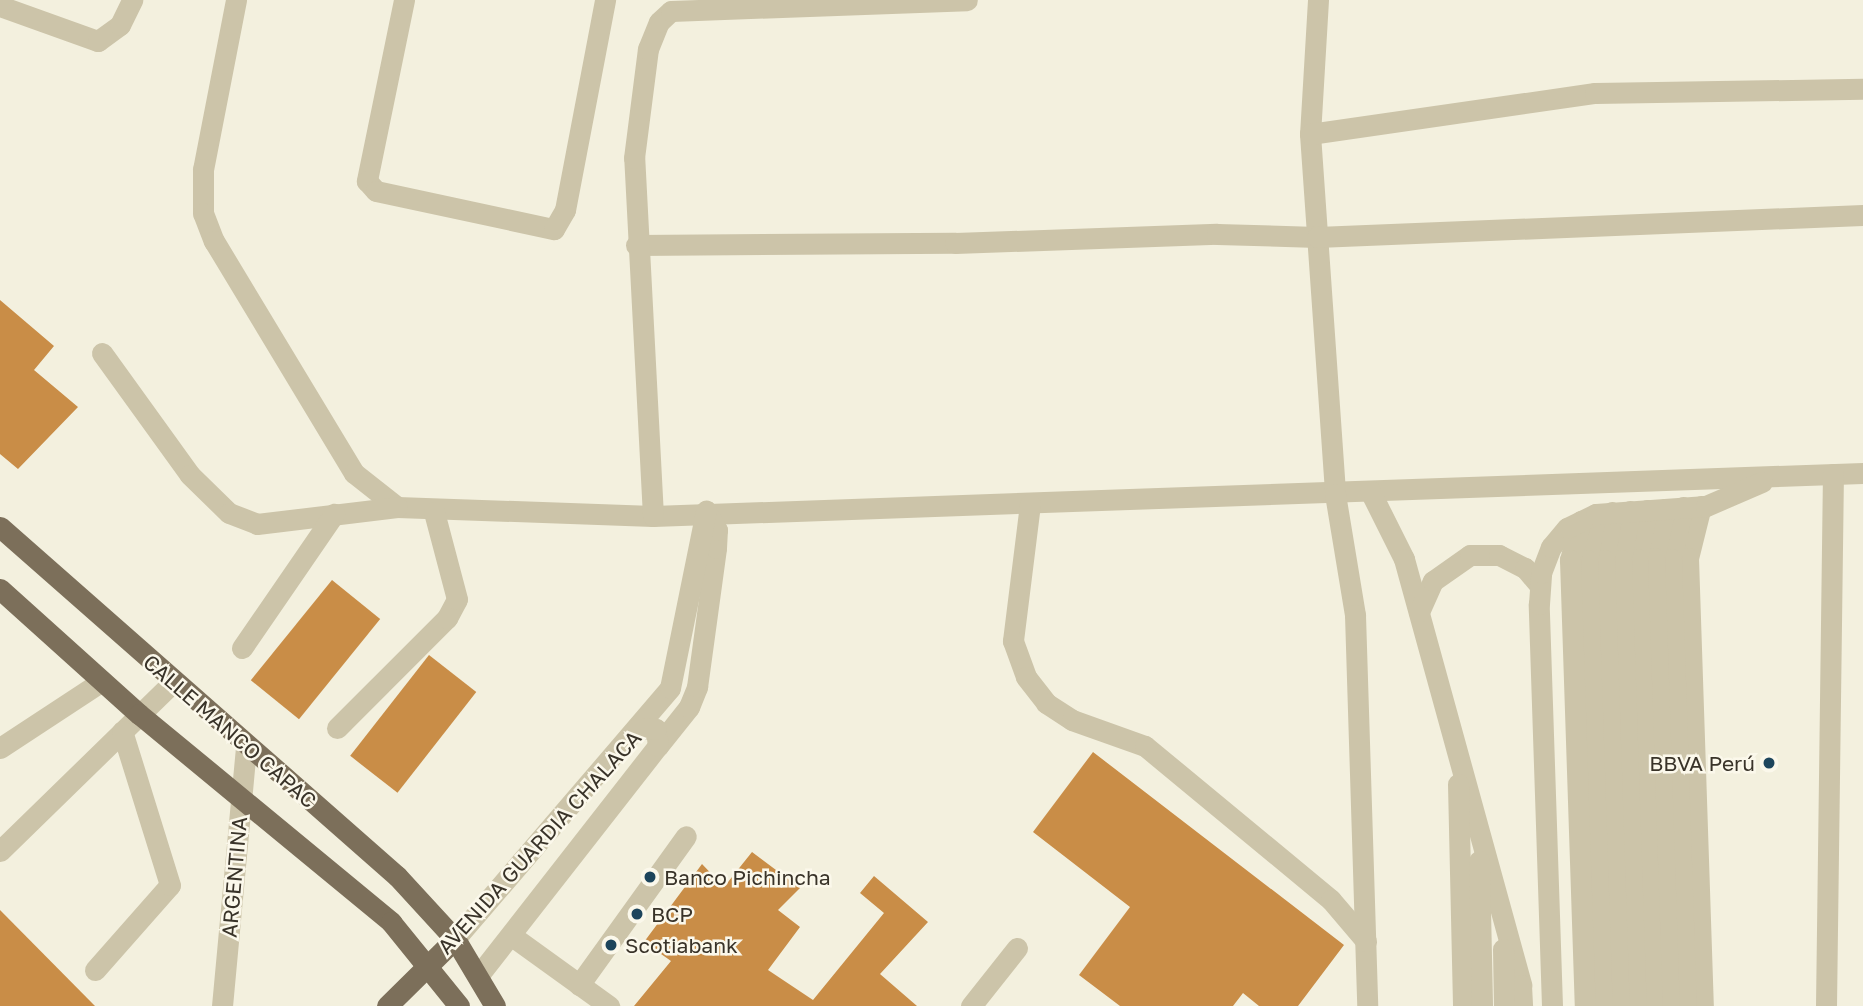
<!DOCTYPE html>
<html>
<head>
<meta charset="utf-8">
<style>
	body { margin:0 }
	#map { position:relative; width:1863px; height:1006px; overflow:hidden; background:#f3f0de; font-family:"Golos Text",sans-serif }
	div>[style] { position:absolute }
	.building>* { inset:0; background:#c98d47; transform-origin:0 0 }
	.minor>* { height:21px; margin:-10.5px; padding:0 10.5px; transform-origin:10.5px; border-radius:10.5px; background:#ccc4a9 }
	.major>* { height:21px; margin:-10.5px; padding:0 10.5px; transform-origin:10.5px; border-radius:10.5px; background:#7c6f5a }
	.dots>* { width:19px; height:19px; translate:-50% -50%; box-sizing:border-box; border:4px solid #fbf8eb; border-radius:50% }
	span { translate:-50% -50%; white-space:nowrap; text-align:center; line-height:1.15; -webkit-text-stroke:5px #fbf8eb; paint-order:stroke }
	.street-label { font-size:21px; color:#393329 }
	.poi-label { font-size:21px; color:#393329 }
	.right { translate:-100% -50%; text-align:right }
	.left { translate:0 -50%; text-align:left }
</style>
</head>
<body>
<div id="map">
	<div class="building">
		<i style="clip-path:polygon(0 300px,54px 346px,34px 370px,78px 407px,18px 469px,0 454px)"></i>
		<i style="left:332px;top:580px;width:62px;height:129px;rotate:39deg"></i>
		<i style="left:429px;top:655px;width:60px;height:128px;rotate:38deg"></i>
		<i style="clip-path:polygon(1093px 752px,1344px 945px,1298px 1006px,1259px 1006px,1243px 993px,1233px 1006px,1120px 1006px,1079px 975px,1130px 907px,1033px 832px)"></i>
		<i style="clip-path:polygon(752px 852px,800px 888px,778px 910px,800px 927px,768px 970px,813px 1000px,884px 913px,860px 893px,874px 876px,928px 922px,880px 974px,917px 1006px,634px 1006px,671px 961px,644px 942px,702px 864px,724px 887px)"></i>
		<i style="clip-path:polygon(0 910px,95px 1006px,0 1006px)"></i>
	</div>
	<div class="minor">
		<i style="left:236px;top:0;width:172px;rotate:101deg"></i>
		<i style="left:203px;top:169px;width:44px;rotate:90deg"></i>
		<i style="left:203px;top:213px;width:30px;rotate:69deg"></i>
		<i style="left:214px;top:241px;width:271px;rotate:58.9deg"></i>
		<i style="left:354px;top:473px;width:55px;rotate:38.3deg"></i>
		<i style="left:397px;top:507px;width:256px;rotate:2deg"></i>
		<i style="left:653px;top:516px;width:1211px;rotate:-2.04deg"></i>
		<i style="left:404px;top:0;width:185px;rotate:101.6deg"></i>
		<i style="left:367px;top:181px;width:13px;rotate:48deg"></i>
		<i style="left:376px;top:191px;width:182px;rotate:12.1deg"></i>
		<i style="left:554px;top:229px;width:22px;rotate:-60deg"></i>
		<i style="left:565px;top:210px;width:214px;rotate:-79.2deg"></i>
		<i style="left:1318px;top:0;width:134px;rotate:93.4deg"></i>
		<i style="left:1310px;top:134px;width:361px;rotate:86deg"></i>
		<i style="left:1335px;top:494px;width:123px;rotate:80.6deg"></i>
		<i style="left:1355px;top:615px;width:391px;rotate:88.2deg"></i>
		<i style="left:0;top:6px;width:104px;rotate:19.7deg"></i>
		<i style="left:98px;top:41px;width:27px;rotate:-36deg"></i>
		<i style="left:120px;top:25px;width:28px;rotate:-64deg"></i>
		<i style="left:1310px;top:134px;width:288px;rotate:-8.2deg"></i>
		<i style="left:1595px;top:93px;width:268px;rotate:-0.9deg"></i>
		<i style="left:636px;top:245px;width:319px;rotate:-0.4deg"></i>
		<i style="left:955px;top:243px;width:262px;rotate:-2deg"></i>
		<i style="left:1217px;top:234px;width:100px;rotate:1.7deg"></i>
		<i style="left:1317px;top:237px;width:546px;rotate:-2.31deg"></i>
		<i style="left:102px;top:353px;width:150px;rotate:54.2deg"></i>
		<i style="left:190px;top:475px;width:54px;rotate:44.3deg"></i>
		<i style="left:229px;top:513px;width:30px;rotate:21deg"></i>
		<i style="left:257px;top:524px;width:141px;rotate:-6.9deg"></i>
		<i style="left:1370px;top:491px;width:76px;rotate:63.4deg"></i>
		<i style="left:1404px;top:559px;width:442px;rotate:74.6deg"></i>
		<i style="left:1521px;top:985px;width:21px;rotate:87deg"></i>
		<i style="left:1030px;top:504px;width:138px;rotate:97.1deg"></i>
		<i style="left:1013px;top:641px;width:38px;rotate:70deg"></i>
		<i style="left:1026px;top:677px;width:33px;rotate:52deg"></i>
		<i style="left:1046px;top:703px;width:31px;rotate:33deg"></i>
		<i style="left:1072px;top:720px;width:77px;rotate:19.6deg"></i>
		<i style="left:1145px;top:746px;width:241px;rotate:39.6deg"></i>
		<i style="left:1331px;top:900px;width:54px;rotate:49.5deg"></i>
		<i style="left:1701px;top:506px;width:54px;rotate:104deg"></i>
		<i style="left:1688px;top:558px;width:448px;rotate:88.1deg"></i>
		<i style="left:1683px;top:507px;width:53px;rotate:103deg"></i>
		<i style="left:1671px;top:559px;width:447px;rotate:88.1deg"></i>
		<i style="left:1665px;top:509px;width:50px;rotate:102.7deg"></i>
		<i style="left:1654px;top:558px;width:448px;rotate:88.1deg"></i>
		<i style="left:1647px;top:510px;width:50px;rotate:101.5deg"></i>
		<i style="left:1637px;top:559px;width:447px;rotate:88.1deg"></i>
		<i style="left:1630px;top:511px;width:50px;rotate:100.4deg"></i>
		<i style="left:1621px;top:560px;width:446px;rotate:88.1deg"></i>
		<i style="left:1612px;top:512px;width:49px;rotate:99.5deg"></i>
		<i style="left:1604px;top:560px;width:446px;rotate:88.1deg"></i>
		<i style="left:1596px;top:514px;width:47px;rotate:101.1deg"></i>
		<i style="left:1587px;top:560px;width:446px;rotate:88.1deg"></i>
		<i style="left:653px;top:516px;width:359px;rotate:-93deg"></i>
		<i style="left:634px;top:158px;width:110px;rotate:-82.7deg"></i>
		<i style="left:648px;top:49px;width:29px;rotate:-68deg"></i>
		<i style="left:659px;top:22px;width:16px;rotate:-43deg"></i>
		<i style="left:671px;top:11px;width:296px;rotate:-2.1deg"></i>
		<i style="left:1581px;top:521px;width:41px;rotate:105.8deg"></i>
		<i style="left:1570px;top:560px;width:446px;rotate:88.1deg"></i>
		<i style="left:1419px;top:612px;width:34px;rotate:-66deg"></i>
		<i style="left:1433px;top:581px;width:45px;rotate:-35.1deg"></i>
		<i style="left:1470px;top:555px;width:29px"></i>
		<i style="left:1499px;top:555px;width:29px;rotate:27deg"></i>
		<i style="left:1525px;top:568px;width:23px;rotate:50deg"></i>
		<i style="left:242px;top:648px;width:163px;rotate:-55.5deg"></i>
		<i style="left:337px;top:728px;width:156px;rotate:-45deg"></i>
		<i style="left:447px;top:618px;width:21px;rotate:-62deg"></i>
		<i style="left:457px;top:599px;width:90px;rotate:-104.8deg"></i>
		<i style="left:658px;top:746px;width:50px;rotate:-51.5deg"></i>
		<i style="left:689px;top:707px;width:22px;rotate:-68deg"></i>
		<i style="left:697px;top:687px;width:140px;rotate:-82.2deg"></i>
		<i style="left:716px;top:548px;width:18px;rotate:-87deg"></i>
		<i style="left:717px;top:530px;width:22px;rotate:-120deg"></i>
		<i style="left:0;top:748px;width:122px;rotate:-33.3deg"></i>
		<i style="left:1458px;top:784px;width:222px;rotate:88.7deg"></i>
		<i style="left:0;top:851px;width:242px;rotate:-44.3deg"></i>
		<i style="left:1479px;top:861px;width:145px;rotate:88.8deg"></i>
		<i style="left:512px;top:936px;width:120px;rotate:35.8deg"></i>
		<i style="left:455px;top:939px;width:330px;rotate:-49.4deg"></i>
		<i style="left:670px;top:688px;width:181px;rotate:-78.5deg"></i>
		<i style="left:1503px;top:949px;width:57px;rotate:89deg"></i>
		<i style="left:95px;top:970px;width:113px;rotate:-48.6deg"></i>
		<i style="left:170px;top:885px;width:161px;rotate:-107.3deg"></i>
		<i style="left:478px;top:976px;width:292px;rotate:-52deg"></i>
		<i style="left:658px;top:746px;width:17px;rotate:-97deg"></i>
		<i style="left:656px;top:729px;width:19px;rotate:-177deg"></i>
		<i style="left:579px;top:985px;width:183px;rotate:-54.3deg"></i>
		<i style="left:222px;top:1006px;width:260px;rotate:-84.7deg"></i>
		<i style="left:971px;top:1006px;width:74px;rotate:-51.6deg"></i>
		<i style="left:1552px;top:1006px;width:402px;rotate:-91.9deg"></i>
		<i style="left:1539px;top:604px;width:31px;rotate:-86deg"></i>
		<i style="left:1541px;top:573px;width:28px;rotate:-69deg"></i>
		<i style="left:1551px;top:547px;width:25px;rotate:-50deg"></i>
		<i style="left:1567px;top:528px;width:32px;rotate:-26deg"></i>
		<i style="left:1596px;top:514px;width:110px;rotate:-4.2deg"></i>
		<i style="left:1706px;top:506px;width:61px;rotate:-23.2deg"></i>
		<i style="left:1826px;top:1006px;width:532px;rotate:-89.25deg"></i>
	</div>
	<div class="major">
		<i style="left:0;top:527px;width:529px;rotate:41.32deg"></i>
		<i style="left:397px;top:876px;width:86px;rotate:47.4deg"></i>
		<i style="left:455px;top:939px;width:78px;rotate:59.2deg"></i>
		<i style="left:0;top:589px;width:187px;rotate:42deg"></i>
		<i style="left:139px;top:714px;width:327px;rotate:39.5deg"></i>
		<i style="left:391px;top:922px;width:108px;rotate:51deg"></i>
		<i style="left:387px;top:1006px;width:95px;rotate:-44.6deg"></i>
	</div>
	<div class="dots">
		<i style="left:1769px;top:763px;background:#1d455c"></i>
		<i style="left:650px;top:877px;background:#1d455c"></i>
		<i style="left:637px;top:914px;background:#1d455c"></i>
		<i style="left:611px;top:945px;background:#1d455c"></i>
	</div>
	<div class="street-label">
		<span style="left:230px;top:731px;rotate:41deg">CALLE MANCO CAPAC</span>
		<span style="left:539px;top:842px;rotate:-48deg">AVENIDA GUARDIA CHALACA</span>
		<span style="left:234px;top:877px;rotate:-85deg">ARGENTINA</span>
	</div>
	<div class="poi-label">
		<span class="right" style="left:1755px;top:763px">BBVA Perú</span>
		<span class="left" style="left:664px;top:877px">Banco Pichincha</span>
		<span class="left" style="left:651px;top:914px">BCP</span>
		<span class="left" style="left:625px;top:945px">Scotiabank</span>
	</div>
</div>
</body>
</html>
